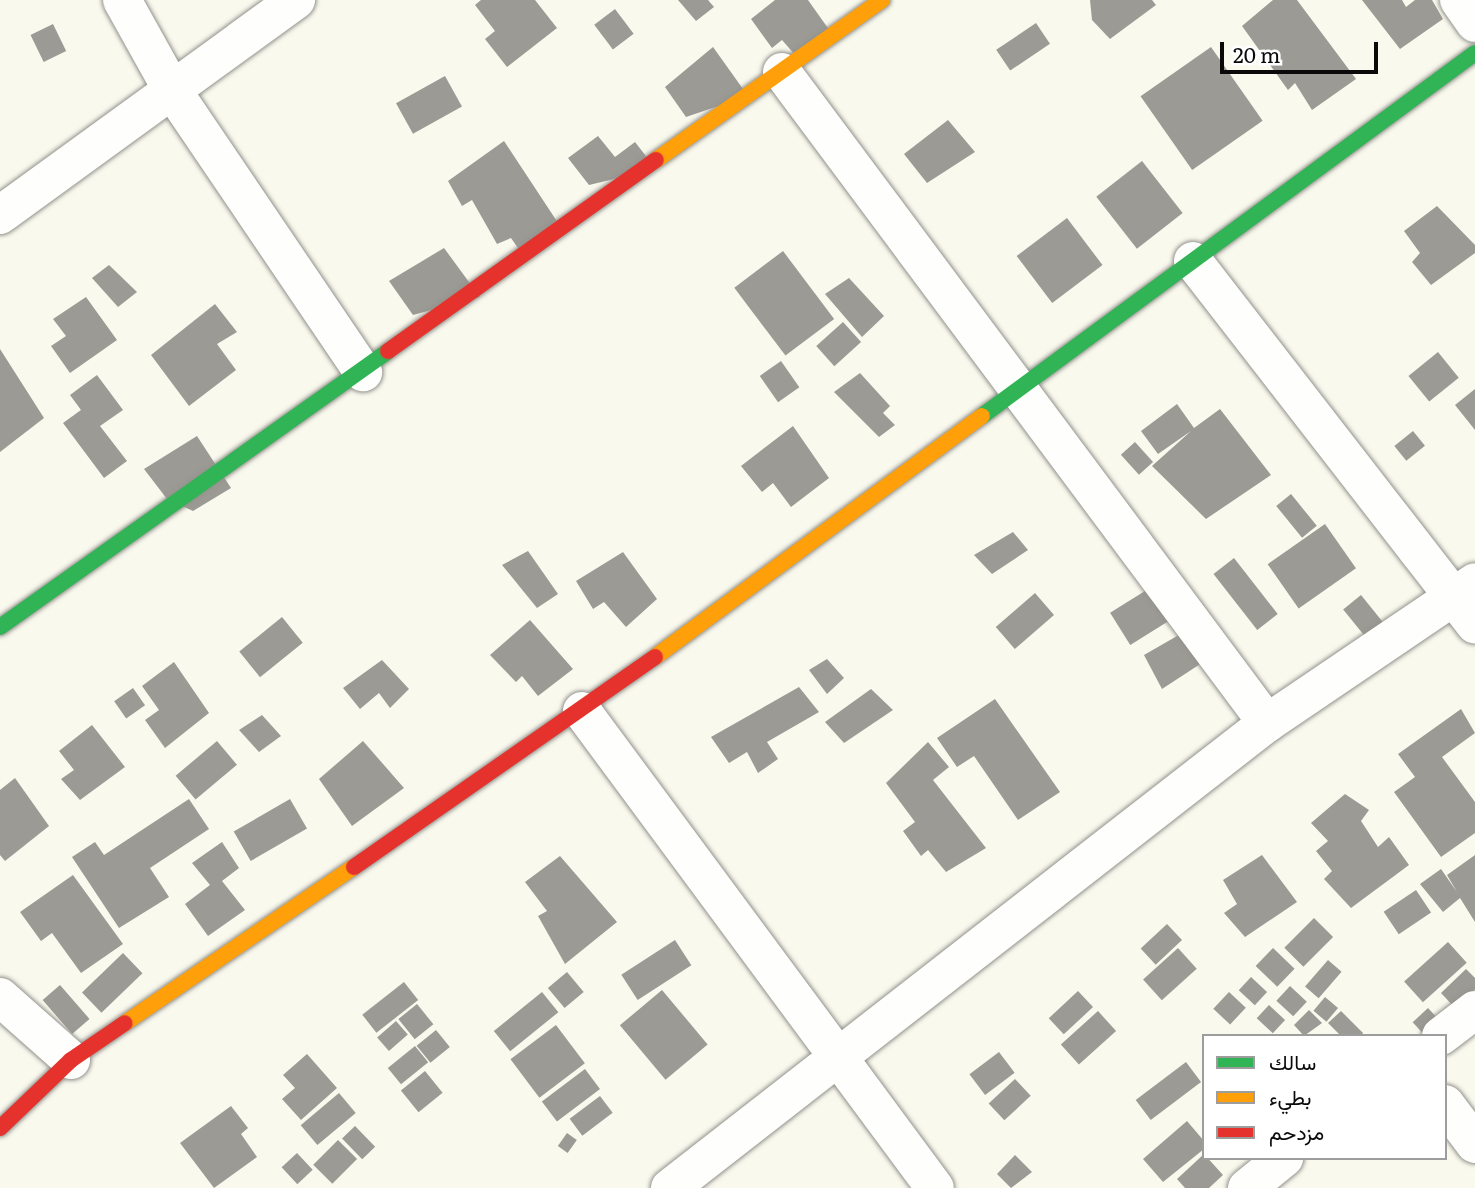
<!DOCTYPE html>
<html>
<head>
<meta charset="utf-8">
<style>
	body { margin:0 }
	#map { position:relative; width:1475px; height:1188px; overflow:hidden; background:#f9f9ee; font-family:Literata,Vazirmatn,serif }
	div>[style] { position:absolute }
	.building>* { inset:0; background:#9c9a94; transform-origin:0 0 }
	.roads { filter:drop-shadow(0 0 2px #92928d) drop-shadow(0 0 2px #92928d) }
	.street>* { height:38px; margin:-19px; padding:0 19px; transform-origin:19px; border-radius:19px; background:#fefefc }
	.fast>* { height:16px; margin:-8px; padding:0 8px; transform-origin:8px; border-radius:8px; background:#30b455 }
	.slow>* { height:16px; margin:-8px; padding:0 8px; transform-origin:8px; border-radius:8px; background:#ff9f0a }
	.jam>* { height:16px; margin:-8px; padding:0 8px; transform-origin:8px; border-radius:8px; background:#e5322d }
	span { translate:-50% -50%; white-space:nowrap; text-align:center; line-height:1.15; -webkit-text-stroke:7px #fff; paint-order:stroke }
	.legend { position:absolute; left:1202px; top:1034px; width:245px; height:126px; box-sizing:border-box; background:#fff; border:2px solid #9d9d9d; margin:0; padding:9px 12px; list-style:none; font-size:21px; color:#0a0a0a }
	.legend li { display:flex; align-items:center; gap:14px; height:35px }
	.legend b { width:35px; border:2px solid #9d9d9d }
	.scale { position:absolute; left:1220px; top:42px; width:158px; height:32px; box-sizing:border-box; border:4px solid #0a0a0a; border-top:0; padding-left:9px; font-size:21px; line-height:24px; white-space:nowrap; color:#0a0a0a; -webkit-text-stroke:5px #fff; paint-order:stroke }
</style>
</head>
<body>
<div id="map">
	<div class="building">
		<i style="clip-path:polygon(481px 0,535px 0,557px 28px,507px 67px,485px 39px,495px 31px,475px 5px)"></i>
		<i style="clip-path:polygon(678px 0,708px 0,714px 7px,696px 21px)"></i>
		<i style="clip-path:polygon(775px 0,808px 0,830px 31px,796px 56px,782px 40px,772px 48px,751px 19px)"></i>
		<i style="clip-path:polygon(1090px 0,1152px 0,1156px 5px,1110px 39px,1092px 20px)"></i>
		<i style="clip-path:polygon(1273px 0,1297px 0,1356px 79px,1312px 110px,1295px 83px,1288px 90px,1242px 26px)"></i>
		<i style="clip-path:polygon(1362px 0,1402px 0,1406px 7px,1415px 0,1432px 0,1443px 19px,1400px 49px)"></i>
		<i style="left:615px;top:9px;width:31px;height:26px;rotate:53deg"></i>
		<i style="left:1036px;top:23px;width:25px;height:48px;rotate:56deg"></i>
		<i style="left:53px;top:24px;width:30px;height:25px;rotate:64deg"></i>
		<i style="clip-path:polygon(713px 47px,748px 96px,686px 117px,665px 87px)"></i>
		<i style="left:1211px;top:47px;width:90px;height:86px;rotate:55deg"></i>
		<i style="left:445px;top:76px;width:35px;height:56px;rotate:61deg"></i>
		<i style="clip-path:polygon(948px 120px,975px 152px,927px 183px,904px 154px)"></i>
		<i style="clip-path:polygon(598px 136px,615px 157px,635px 142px,656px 169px,589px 185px,568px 158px)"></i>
		<i style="clip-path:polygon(504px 141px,564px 232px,527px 261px,511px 238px,497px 244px,472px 200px,462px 206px,448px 181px)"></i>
		<i style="left:1142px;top:161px;width:66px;height:58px;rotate:52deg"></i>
		<i style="clip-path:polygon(1437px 206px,1475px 245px,1475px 253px,1431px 285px,1412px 262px,1420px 253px,1404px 231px)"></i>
		<i style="left:1067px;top:218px;width:59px;height:63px;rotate:53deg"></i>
		<i style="clip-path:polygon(444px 248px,480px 297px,413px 315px,389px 281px)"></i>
		<i style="left:783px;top:251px;width:85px;height:61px;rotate:53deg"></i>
		<i style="clip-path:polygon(109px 265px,137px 292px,118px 307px,92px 278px)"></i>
		<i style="clip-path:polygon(849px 278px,884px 316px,862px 337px,825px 294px)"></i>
		<i style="clip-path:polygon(86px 297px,117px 340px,70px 373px,51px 346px,66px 336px,53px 319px)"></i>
		<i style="clip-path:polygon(215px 304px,237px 332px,217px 344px,236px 370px,189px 406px,151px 355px)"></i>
		<i style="left:843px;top:322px;width:27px;height:36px;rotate:48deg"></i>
		<i style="clip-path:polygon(0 349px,44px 418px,0 452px)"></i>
		<i style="left:1438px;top:352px;width:33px;height:38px;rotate:51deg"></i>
		<i style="left:781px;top:361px;width:32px;height:26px;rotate:55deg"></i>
		<i style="clip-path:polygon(860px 373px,890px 406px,883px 413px,895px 425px,879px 437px,834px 392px)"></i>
		<i style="clip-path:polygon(97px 375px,123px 410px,100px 426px,127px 461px,104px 478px,63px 423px,81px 410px,70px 395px)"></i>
		<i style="clip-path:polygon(1475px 389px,1475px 430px,1455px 405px)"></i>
		<i style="clip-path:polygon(1177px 404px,1194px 428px,1220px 409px,1271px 475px,1206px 519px,1152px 466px,1191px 431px,1158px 454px,1141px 431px)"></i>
		<i style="clip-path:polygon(793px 426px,829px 478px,791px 507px,773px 483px,762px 492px,741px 466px)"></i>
		<i style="left:1413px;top:431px;width:19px;height:24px;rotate:51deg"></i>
		<i style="clip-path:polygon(197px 436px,231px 488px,193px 511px,167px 499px,144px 469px)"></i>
		<i style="left:1135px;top:442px;width:27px;height:19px;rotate:48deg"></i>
		<i style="left:1291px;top:494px;width:41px;height:19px;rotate:51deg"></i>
		<i style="left:1325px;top:524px;width:54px;height:70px;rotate:55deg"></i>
		<i style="clip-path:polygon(1013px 532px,1028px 550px,992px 574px,974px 555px)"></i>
		<i style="clip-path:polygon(528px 551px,558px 594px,537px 608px,502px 565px)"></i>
		<i style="clip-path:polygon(623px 552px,657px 599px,626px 627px,604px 602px,593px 609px,576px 581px)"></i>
		<i style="left:1234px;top:558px;width:71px;height:26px;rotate:52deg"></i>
		<i style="left:1161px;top:581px;width:38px;height:60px;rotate:58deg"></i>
		<i style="left:1035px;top:593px;width:29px;height:52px;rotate:49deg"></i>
		<i style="left:1361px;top:595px;width:51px;height:23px;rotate:51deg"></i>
		<i style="left:282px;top:617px;width:33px;height:55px;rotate:51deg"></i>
		<i style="clip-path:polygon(530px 620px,573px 669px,538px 696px,522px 676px,516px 682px,490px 655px)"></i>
		<i style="clip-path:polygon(1191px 628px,1214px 655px,1162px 689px,1144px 655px)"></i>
		<i style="clip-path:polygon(827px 659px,844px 678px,827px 694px,809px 670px)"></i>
		<i style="clip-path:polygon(382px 660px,409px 689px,390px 708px,379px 693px,360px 709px,343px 688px)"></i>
		<i style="clip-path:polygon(174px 662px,209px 713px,165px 748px,145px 720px,159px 710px,142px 686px)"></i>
		<i style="clip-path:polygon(799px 687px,819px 712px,767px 742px,778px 759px,758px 773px,747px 752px,729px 763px,711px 737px)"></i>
		<i style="left:133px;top:688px;width:21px;height:23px;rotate:55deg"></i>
		<i style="clip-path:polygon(871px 689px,893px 710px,844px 743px,825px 722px)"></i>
		<i style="clip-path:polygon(995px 699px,1060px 792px,1018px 820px,974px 756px,957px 767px,937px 738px)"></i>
		<i style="clip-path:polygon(1461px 709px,1475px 733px,1442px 757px,1475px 802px,1475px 833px,1441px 857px,1394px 792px,1415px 777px,1398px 754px)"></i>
		<i style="clip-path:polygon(262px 715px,281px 736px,259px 752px,239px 730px)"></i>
		<i style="clip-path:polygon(92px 725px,125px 767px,80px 800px,61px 779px,74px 770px,59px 751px)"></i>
		<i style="left:217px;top:741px;width:31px;height:54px;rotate:50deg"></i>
		<i style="clip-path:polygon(363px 741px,404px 788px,352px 826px,319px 779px)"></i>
		<i style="clip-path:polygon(928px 742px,949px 767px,933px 780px,986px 848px,946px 872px,928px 850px,921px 856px,903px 831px,915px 822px,886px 783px)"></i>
		<i style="clip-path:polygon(15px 778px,49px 826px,5px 861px,0 855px,0 790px)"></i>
		<i style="clip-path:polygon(1345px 794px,1369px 810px,1361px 821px,1378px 847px,1389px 837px,1409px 865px,1351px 908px,1324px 879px,1332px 871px,1316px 851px,1328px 841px,1311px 823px)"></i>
		<i style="clip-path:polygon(189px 799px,209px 829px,150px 868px,169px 897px,119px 928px,72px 857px,95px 842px,104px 855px)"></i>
		<i style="left:290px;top:799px;width:34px;height:65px;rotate:60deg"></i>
		<i style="clip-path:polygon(222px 842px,239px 868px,222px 881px,245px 910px,208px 936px,185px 904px,210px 885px,192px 863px)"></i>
		<i style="clip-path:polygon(1262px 855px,1297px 902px,1245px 937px,1224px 913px,1237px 904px,1223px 880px)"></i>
		<i style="clip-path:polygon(1475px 855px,1475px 922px,1460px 898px,1443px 912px,1420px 884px,1441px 869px,1457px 892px,1447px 875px)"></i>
		<i style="clip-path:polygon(560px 856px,617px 922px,565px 964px,538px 916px,547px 911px,525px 882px)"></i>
		<i style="clip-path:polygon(73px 875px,123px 944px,81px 973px,52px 933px,41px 941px,20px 912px)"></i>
		<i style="left:1416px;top:890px;width:27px;height:39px;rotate:56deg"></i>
		<i style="left:1314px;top:918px;width:27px;height:42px;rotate:45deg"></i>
		<i style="left:1167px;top:924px;width:22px;height:36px;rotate:47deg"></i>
		<i style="left:675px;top:940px;width:30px;height:64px;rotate:57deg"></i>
		<i style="left:1448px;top:942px;width:28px;height:59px;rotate:48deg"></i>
		<i style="left:1178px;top:948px;width:28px;height:47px;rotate:48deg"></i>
		<i style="left:1273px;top:948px;width:30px;height:25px;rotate:44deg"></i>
		<i style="left:123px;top:953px;width:28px;height:57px;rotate:46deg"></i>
		<i style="left:1328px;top:960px;width:18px;height:35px;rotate:41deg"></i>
		<i style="clip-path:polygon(1466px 969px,1475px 978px,1475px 989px,1455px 1008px,1441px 993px)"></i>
		<i style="left:567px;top:972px;width:26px;height:25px;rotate:50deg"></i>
		<i style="left:1251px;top:977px;width:22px;height:18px;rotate:43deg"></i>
		<i style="left:404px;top:982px;width:23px;height:53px;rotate:52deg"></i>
		<i style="left:60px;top:985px;width:45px;height:23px;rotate:49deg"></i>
		<i style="left:1290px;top:986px;width:23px;height:20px;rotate:43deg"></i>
		<i style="left:662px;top:990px;width:71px;height:55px;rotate:50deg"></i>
		<i style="left:1078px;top:991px;width:22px;height:40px;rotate:47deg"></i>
		<i style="left:542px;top:992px;width:26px;height:62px;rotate:51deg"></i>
		<i style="left:1229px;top:992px;width:23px;height:23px;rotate:43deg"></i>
		<i style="left:1325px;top:997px;width:17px;height:18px;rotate:40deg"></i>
		<i style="left:417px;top:1004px;width:26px;height:24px;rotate:51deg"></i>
		<i style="left:1269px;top:1005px;width:22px;height:18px;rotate:43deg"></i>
		<i style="left:1428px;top:1008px;width:21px;height:21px;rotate:47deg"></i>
		<i style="clip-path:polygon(1309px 1010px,1322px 1023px,1304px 1036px,1294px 1025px)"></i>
		<i style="left:1098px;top:1011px;width:27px;height:50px;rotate:48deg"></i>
		<i style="clip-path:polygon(1341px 1011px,1363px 1033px,1361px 1036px,1341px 1036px,1328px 1023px)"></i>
		<i style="left:396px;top:1021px;width:18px;height:25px;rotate:49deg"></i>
		<i style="left:556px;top:1025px;width:48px;height:57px;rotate:53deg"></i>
		<i style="left:436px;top:1030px;width:22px;height:25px;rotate:51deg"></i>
		<i style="left:415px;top:1046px;width:21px;height:35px;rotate:51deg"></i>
		<i style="left:999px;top:1052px;width:26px;height:37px;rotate:53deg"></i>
		<i style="clip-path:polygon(307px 1054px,337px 1088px,301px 1120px,282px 1099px,295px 1088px,283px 1075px)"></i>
		<i style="left:1186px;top:1062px;width:25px;height:63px;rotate:53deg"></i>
		<i style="left:585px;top:1069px;width:25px;height:54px;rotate:53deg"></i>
		<i style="left:425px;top:1071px;width:28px;height:31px;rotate:51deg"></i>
		<i style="left:1015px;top:1079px;width:23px;height:36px;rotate:47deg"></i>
		<i style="left:339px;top:1093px;width:26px;height:50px;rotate:50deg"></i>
		<i style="left:600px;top:1096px;width:21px;height:38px;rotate:53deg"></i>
		<i style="clip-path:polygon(231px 1106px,248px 1128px,241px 1134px,257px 1157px,214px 1188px,180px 1143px)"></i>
		<i style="clip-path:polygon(1187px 1121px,1204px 1141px,1204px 1149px,1163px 1182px,1143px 1159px)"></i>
		<i style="left:355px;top:1126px;width:29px;height:18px;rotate:46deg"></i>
		<i style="left:567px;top:1133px;width:12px;height:16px;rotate:35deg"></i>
		<i style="left:338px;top:1140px;width:27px;height:35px;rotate:45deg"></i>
		<i style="left:297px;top:1153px;width:23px;height:21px;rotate:47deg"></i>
		<i style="clip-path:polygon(1204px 1154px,1223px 1175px,1209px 1188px,1185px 1188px,1177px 1179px)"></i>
		<i style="clip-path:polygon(1015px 1155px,1032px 1172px,1011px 1188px,997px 1174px)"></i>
	</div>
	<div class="roads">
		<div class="street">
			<i style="left:122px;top:0;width:103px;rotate:60.9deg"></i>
			<i style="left:172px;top:90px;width:341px;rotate:55.9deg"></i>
			<i style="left:1459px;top:0;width:28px;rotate:55deg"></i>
			<i style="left:782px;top:72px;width:812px;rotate:53.31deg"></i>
			<i style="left:0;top:215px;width:366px;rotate:-36deg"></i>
			<i style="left:1193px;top:261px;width:460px;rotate:52.2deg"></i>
			<i style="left:582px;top:711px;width:593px;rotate:53.5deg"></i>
			<i style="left:0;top:997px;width:95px;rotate:41.6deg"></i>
			<i style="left:1441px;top:1036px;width:43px;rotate:-37.4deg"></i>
			<i style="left:1445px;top:1104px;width:50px;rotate:53.1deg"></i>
			<i style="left:670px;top:1188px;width:757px;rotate:-37.91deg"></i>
			<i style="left:1267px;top:723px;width:251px;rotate:-34.1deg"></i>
			<i style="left:1247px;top:1188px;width:48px;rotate:-39deg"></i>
		</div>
		<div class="fast">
			<i style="left:982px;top:416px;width:612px;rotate:-36.36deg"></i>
			<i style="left:0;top:627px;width:476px;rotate:-35.4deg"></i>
		</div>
		<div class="slow">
			<i style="left:656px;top:160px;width:277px;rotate:-35.3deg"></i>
			<i style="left:655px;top:657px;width:406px;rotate:-36.4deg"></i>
			<i style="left:125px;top:1023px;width:277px;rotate:-34.3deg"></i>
		</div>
		<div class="jam">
			<i style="left:388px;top:351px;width:329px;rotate:-35.5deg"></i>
			<i style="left:354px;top:867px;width:367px;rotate:-34.9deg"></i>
			<i style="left:0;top:1128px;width:98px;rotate:-43.8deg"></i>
			<i style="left:71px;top:1060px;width:65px;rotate:-34.4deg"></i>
		</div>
	</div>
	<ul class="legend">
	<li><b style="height:9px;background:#30b455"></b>سالك</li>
	<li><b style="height:9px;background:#ff9f0a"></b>بطيء</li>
	<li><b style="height:9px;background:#e5322d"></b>مزدحم</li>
	</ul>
	<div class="scale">20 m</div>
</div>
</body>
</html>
